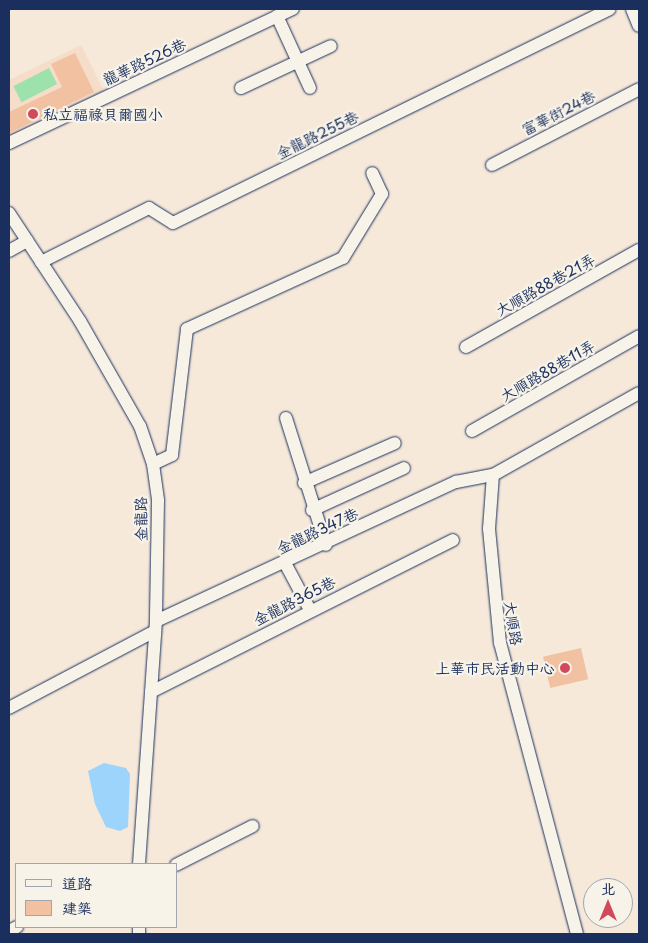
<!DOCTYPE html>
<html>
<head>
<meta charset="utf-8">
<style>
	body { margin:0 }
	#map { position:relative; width:648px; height:943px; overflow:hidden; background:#f6e9da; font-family:"Playpen Sans","LXGW WenKai TC",sans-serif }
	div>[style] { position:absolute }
	.built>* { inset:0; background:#f5ddc9 }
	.green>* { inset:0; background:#9de1ad; transform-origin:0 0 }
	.water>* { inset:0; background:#9cd4fc }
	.building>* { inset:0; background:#f2c1a2; transform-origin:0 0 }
	.roads { filter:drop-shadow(0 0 1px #1b2f5e) drop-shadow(0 0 1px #1b2f5e) }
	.minor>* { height:12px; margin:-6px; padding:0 6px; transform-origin:6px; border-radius:6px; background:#f7f3e8 }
	.dots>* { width:14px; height:14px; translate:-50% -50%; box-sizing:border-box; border:2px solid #f7f3e8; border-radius:50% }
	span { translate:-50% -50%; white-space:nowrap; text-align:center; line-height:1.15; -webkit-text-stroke:4.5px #f7f3e8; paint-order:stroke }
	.street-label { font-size:15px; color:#1b2f5e }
	.poi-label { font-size:15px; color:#1b2f5e }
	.left { translate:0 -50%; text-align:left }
	.right { translate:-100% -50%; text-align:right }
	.frame { position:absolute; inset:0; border:10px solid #1b2f5e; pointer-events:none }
	.legend { position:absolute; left:15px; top:863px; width:162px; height:65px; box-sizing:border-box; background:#f7f3e8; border:1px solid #9fa5b1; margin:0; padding:6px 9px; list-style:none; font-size:15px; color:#1b2f5e }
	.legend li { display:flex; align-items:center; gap:10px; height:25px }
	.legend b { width:25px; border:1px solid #9fa5b1 }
	.north { position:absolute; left:583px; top:878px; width:50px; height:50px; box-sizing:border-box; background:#f7f3e8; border:1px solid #9fa5b1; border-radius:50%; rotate:0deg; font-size:14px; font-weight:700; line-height:20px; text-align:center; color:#1b2f5e }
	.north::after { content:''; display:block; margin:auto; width:18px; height:22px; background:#d1495b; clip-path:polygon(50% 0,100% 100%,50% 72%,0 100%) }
</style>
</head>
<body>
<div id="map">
	<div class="built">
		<i style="clip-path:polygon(81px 45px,104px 91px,9px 137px,9px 80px)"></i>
	</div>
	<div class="green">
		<i style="left:49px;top:68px;width:18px;height:40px;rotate:63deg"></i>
	</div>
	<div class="water">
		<i style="clip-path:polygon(104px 763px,126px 768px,130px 774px,128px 827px,120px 831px,106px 827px,95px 804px,88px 771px)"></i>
	</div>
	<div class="building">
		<i style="clip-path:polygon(75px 53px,94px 92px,9px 133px,9px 112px,62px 87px,51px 64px)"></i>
		<i style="left:581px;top:648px;width:32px;height:39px;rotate:77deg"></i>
	</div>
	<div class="roads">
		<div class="minor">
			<i style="left:632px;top:9px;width:18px;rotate:68deg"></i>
			<i style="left:277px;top:16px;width:79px;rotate:65.4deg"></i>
			<i style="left:241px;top:88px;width:99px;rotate:-25deg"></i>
			<i style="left:9px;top:143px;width:314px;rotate:-25.3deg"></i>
			<i style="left:492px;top:165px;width:165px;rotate:-27.3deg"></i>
			<i style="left:9px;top:213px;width:129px;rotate:56.7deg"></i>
			<i style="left:80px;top:321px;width:121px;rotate:60.3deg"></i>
			<i style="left:140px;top:426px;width:40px;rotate:71.1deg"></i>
			<i style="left:153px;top:464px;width:37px;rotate:82deg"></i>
			<i style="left:158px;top:501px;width:120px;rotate:91deg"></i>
			<i style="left:156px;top:621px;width:244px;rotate:94deg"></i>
			<i style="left:9px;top:251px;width:21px;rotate:-29deg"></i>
			<i style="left:41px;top:262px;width:121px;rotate:-26.6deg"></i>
			<i style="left:149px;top:208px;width:28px;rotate:32deg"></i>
			<i style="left:173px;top:223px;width:486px;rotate:-26.1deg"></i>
			<i style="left:466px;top:347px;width:198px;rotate:-29.3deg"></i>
			<i style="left:286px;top:418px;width:133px;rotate:72.5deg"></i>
			<i style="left:472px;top:431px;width:192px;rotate:-29.6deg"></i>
			<i style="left:153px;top:464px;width:21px;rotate:-25deg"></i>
			<i style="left:172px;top:455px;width:127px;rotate:-83.2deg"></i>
			<i style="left:187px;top:329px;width:171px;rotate:-24.5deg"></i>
			<i style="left:343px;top:258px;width:75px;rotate:-58.6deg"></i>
			<i style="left:382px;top:194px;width:23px;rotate:-115deg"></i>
			<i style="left:304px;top:483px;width:99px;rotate:-23.7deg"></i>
			<i style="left:312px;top:510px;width:101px;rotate:-24.5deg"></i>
			<i style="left:285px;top:563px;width:53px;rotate:62deg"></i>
			<i style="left:156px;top:621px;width:331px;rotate:-24.9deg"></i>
			<i style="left:456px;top:482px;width:38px;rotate:-11deg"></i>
			<i style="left:151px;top:692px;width:338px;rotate:-26.7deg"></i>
			<i style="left:9px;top:708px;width:165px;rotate:-27.8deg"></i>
			<i style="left:176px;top:865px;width:86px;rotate:-26.9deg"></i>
			<i style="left:139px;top:927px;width:7px;rotate:90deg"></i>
			<i style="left:9px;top:931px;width:9px;rotate:-27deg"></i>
			<i style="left:577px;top:934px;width:301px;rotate:-104.8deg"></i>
			<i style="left:500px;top:643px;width:115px;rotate:-95.5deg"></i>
			<i style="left:489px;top:529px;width:54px;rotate:-85.8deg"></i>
			<i style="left:493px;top:475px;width:167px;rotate:-29.3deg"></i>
		</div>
	</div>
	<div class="dots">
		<i style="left:33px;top:114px;background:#d1495b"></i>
		<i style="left:565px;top:668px;background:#d1495b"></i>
	</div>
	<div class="street-label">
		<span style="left:144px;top:61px;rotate:-25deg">龍華路526巷</span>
		<span style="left:558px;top:112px;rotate:-27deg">富華街24巷</span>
		<span style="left:317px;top:134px;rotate:-26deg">金龍路255巷</span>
		<span style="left:545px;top:284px;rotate:-29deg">大順路88巷21弄</span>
		<span style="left:547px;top:370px;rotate:-30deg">大順路88巷11弄</span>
		<span style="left:140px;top:519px;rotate:-91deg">金龍路</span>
		<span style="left:317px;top:530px;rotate:-25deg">金龍路347巷</span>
		<span style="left:294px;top:600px;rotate:-27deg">金龍路365巷</span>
		<span style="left:514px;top:623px;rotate:81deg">大順路</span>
	</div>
	<div class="poi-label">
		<span class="left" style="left:43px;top:114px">私立福祿貝爾國小</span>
		<span class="right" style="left:555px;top:668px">上華市民活動中心</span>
	</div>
	<div class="frame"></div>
	<ul class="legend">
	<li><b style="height:6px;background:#f7f3e8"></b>道路</li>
	<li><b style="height:14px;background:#f2c1a2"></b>建築</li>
	</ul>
	<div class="north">北</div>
</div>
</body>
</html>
